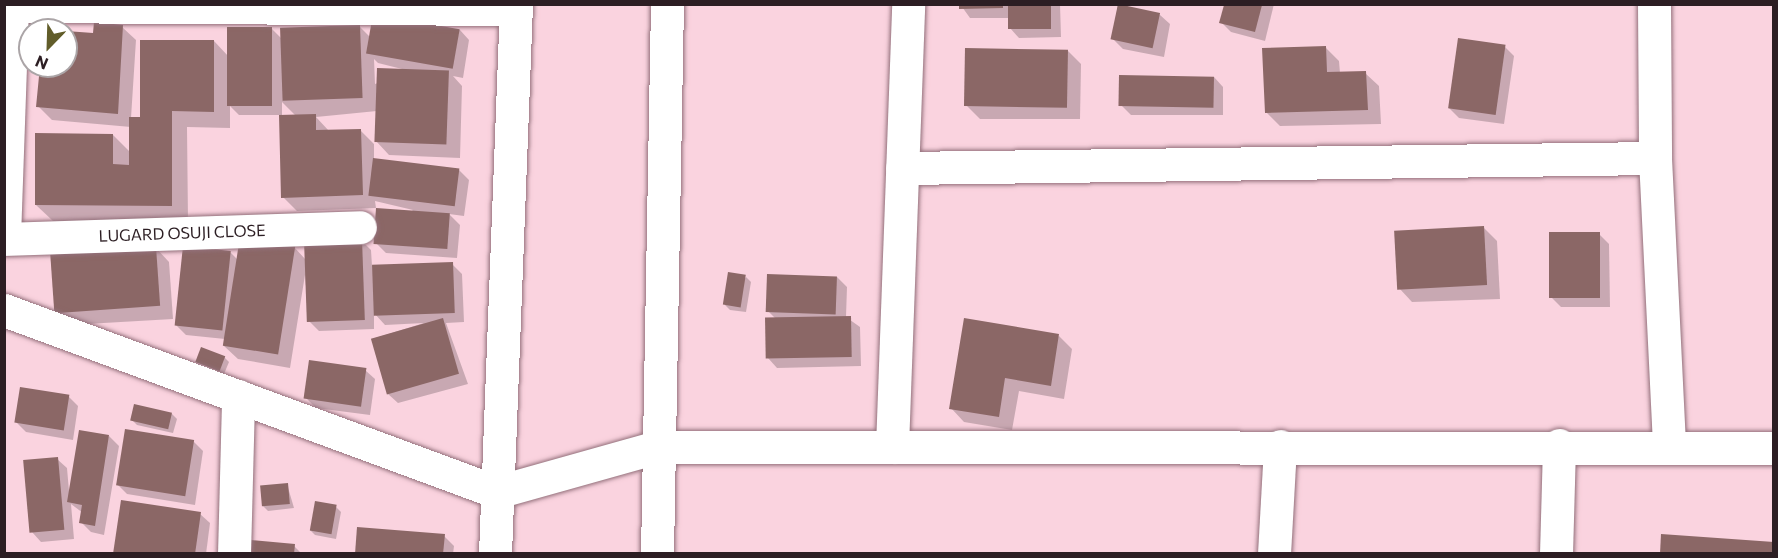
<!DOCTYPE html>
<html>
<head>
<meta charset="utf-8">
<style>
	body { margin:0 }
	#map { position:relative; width:1778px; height:558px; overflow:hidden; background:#fad3df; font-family:Commissioner,sans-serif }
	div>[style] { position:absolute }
	.shadow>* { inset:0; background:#0003 }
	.building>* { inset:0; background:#8b6766; transform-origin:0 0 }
	.roads { filter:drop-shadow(0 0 2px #93707b) drop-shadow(0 0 2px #93707b) }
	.street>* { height:33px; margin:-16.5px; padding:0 16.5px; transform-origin:16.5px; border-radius:16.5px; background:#fff }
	span { translate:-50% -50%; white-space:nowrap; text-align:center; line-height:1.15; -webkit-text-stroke:4.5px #fff; paint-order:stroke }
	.street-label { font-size:16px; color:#2c1e23 }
	.frame { position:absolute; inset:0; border:6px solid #2c1e23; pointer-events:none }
	.north { position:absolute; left:18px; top:18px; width:60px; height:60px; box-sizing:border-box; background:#fff; border:2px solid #aba5a7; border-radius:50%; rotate:203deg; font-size:16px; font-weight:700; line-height:24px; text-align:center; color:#2c1e23 }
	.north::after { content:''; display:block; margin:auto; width:21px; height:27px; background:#615d2a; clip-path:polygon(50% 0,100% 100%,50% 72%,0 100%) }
</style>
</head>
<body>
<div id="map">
	<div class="shadow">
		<i style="clip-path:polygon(960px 4px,1060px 4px,1061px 37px,1019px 38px,1010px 28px,1009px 18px,970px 18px)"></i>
		<i style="clip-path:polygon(1118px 4px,1159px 4px,1125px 6px,1160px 15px,1170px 24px,1164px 57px,1123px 49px,1113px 39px)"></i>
		<i style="clip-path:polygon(1225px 4px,1274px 4px,1265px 41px,1231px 32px,1221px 22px)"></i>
		<i style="clip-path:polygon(evenodd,122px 27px,136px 40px,131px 118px,141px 118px,214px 41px,229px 57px,272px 29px,282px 39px,360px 27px,371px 38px,460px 30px,469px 40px,463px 78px,453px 76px,462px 86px,460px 158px,389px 155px,376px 141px,377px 111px,316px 117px,329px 131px,360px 130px,374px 144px,374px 159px,459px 170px,469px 180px,464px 216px,449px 214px,460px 225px,457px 258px,386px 253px,376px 243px,413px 210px,375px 201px,376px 208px,297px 211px,283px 197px,280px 115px,239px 115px,230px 106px,230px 128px,187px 127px,188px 221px,53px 221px,36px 205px,113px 135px,131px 153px,131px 127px,52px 120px,38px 106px,41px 66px,66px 66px,66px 33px,95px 35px,122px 27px,374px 59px,378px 63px,410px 71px,375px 84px,374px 59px,122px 27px,282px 102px,296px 116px,282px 116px,282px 102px)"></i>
		<i style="clip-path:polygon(1504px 46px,1514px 56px,1504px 124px,1459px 118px,1449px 108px)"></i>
		<i style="clip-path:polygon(1326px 48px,1339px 61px,1340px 73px,1365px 73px,1379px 86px,1381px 124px,1280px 126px,1266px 112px)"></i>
		<i style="clip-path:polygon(1067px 50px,1081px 64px,1080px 119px,980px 119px,966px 105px)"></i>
		<i style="clip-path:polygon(1214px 77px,1223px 87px,1223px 115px,1131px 115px,1121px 105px)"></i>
		<i style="clip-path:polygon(1483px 227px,1497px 241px,1500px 299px,1412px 302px,1399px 288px)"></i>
		<i style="clip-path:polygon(1599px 234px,1609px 244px,1610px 307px,1561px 307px,1551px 297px)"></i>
		<i style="clip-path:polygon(362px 241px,371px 250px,372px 266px,452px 264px,462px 274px,464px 322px,446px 323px,468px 384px,398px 403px,388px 394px,372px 339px,424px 323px,385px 325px,374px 313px,374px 329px,319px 331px,309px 321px,305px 275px,290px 368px,238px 359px,224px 346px,225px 339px,186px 335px,176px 325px,230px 252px,238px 260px,294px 247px,306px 260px)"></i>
		<i style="clip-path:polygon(156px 248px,169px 262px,173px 319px,69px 325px,55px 311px)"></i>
		<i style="clip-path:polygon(746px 277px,751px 282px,746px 312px,730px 310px,725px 305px)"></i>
		<i style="clip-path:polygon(837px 277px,847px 287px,846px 317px,860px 327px,861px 366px,777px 368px,768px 358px,775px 318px,768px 311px)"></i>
		<i style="clip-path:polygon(1059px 336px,1072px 349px,1064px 399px,1019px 391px,1012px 430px,964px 422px,951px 408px)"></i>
		<i style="clip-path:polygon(224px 357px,229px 362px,224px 374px,197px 361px)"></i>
		<i style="clip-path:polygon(365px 370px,375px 379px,370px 415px,316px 408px,306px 398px)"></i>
		<i style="clip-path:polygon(68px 396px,78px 406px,73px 440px,26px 432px,16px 422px)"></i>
		<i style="clip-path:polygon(135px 406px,172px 414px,177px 419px,173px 433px,137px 425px,132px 420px)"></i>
		<i style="clip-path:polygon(109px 436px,119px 446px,104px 535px,91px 532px,81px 522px,83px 513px,71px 504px,74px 539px,41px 542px,32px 532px,57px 459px,67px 468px,69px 491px)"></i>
		<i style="clip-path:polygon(194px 442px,203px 451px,195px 505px,127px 494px,117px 484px)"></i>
		<i style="clip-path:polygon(287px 484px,294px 508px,268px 511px,263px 506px)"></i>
		<i style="clip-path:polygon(336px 507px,341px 512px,336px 539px,315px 535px,310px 530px)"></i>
		<i style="clip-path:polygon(200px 514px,210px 523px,206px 554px,115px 554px)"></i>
		<i style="clip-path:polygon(444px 536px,454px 546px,453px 554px,357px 554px)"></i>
		<i style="clip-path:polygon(294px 546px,302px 554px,252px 554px)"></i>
	</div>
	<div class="building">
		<i style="clip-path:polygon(959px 4px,1003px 4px,1003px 8px,959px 9px)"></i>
		<i style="left:1008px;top:4px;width:43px;height:25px"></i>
		<i style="left:1118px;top:4px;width:43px;height:36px;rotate:12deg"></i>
		<i style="clip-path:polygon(1224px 5px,1262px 5px,1255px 32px,1219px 23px)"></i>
		<i style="left:373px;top:14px;width:88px;height:40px;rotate:10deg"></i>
		<i style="clip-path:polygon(94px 22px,123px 25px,118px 114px,36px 107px,40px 66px,66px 66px,66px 31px,93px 33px)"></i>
		<i style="left:360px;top:25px;width:73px;height:80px;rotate:88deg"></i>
		<i style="left:227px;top:27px;width:45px;height:79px"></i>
		<i style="left:1458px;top:38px;width:48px;height:71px;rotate:8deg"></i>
		<i style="clip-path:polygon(140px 40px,214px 40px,214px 112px,172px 111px,172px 206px,35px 205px,35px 133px,113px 134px,113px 164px,129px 165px,129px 117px,140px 117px)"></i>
		<i style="clip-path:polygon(1326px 46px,1327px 72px,1366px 71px,1368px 110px,1265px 113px,1262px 48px)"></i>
		<i style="left:965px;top:48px;width:103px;height:58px;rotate:1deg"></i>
		<i style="left:377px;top:68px;width:72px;height:74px;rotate:2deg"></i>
		<i style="left:1119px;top:75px;width:95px;height:31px;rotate:1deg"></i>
		<i style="clip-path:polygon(316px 114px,316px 130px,361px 129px,363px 195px,281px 198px,279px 115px)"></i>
		<i style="left:373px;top:158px;width:87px;height:38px;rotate:7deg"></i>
		<i style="left:376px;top:208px;width:74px;height:36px;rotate:4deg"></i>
		<i style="left:1484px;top:226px;width:59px;height:90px;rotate:87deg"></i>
		<i style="left:1549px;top:232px;width:51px;height:66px"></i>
		<i style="left:240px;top:237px;width:56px;height:110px;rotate:9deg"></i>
		<i style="left:362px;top:239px;width:81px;height:58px;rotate:88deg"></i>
		<i style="left:183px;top:246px;width:48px;height:80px;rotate:6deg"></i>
		<i style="left:156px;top:247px;width:59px;height:106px;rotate:86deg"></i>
		<i style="left:453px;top:262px;width:51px;height:81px;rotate:88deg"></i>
		<i style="left:728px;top:272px;width:18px;height:33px;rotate:9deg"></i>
		<i style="left:767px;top:274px;width:70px;height:38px;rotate:2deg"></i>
		<i style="left:851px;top:316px;width:41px;height:86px;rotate:89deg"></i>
		<i style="left:443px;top:318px;width:58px;height:75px;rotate:74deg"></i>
		<i style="clip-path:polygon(964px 318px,1059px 334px,1051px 386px,1005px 378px,999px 417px,949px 409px)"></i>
		<i style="left:201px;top:347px;width:26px;height:16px;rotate:21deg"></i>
		<i style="left:309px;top:360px;width:58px;height:39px;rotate:8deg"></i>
		<i style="left:20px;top:387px;width:50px;height:36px;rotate:9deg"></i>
		<i style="left:134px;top:404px;width:39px;height:17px;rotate:13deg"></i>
		<i style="left:125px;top:429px;width:70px;height:57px;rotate:9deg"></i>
		<i style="clip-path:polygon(79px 430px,109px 435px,95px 526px,79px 523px,82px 505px,67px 502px)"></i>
		<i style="left:58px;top:457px;width:73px;height:35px;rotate:85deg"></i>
		<i style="left:288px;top:483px;width:21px;height:28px;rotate:85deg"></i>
		<i style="clip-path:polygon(121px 500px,201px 512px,195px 554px,113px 554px)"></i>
		<i style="left:315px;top:501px;width:22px;height:30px;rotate:10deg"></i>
		<i style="clip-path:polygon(357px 527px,445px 534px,443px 554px,355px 554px)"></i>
		<i style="clip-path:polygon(1661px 534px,1774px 542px,1774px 554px,1660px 554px)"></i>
		<i style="clip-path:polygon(251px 540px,295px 544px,294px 554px,250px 554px)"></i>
	</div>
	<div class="roads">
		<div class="street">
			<i style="left:1654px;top:4px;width:154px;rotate:89.6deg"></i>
			<i style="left:1655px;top:158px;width:287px;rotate:87.2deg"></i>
			<i style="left:12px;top:6px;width:504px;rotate:0.34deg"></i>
			<i style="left:902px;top:168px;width:753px;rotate:-0.76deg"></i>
			<i style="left:4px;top:237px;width:233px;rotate:-88deg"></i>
			<i style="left:4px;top:239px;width:356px;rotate:-1.9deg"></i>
			<i style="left:4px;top:310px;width:526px;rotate:20.26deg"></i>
			<i style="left:497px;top:492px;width:166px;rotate:-15.7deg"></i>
			<i style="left:657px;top:447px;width:1117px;rotate:0.05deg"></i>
			<i style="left:892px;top:447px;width:443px;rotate:-87.9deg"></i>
			<i style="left:234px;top:554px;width:158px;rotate:-88.5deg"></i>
			<i style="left:495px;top:554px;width:550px;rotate:-87.81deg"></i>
			<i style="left:657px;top:554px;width:550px;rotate:-88.96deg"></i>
			<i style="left:1274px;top:554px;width:108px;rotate:-86.8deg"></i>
			<i style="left:1556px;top:554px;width:109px;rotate:-88.4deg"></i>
		</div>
	</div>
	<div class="street-label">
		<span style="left:182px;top:233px;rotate:-2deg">LUGARD OSUJI CLOSE</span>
	</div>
	<div class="frame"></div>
	<div class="north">N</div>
</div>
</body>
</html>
